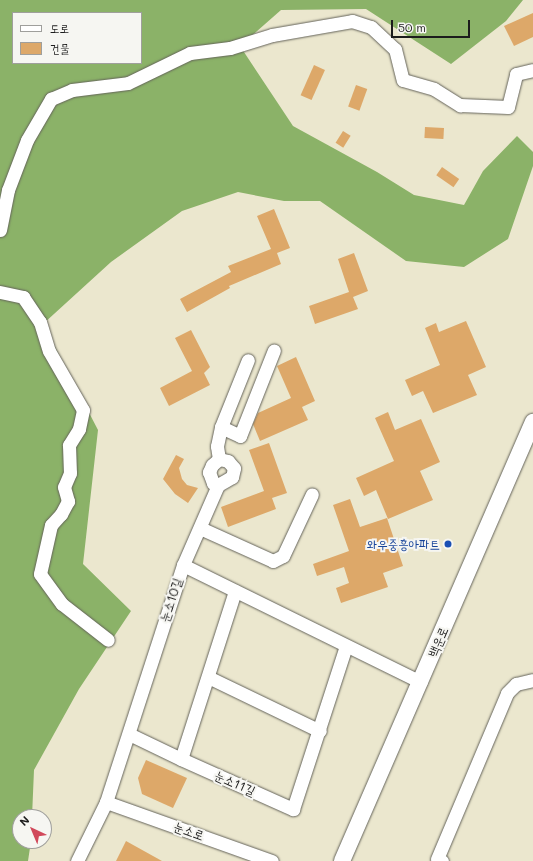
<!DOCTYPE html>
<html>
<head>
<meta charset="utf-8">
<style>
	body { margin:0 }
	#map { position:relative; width:533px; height:861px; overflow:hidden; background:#ebe7ce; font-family:Mali,"Poor Story",sans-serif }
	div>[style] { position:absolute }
	.forest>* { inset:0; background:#8bb268 }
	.building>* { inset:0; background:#dda869; transform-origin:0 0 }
	.roads { filter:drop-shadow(0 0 1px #64635a) drop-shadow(0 0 1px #64635a) }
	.minor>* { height:13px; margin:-6.5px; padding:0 6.5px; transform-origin:6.5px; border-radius:6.5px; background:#fff }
	.major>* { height:16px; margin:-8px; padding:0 8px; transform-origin:8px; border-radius:8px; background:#fff }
	.dots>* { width:11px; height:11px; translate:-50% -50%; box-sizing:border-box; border:2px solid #f6f6f2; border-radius:50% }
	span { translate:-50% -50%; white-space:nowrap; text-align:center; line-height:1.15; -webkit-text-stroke:4px #f6f6f2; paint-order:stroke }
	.transit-label { font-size:13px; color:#164399 }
	.right { translate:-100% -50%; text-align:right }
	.street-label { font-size:13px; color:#1c1c1c }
	.legend { position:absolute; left:12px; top:12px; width:130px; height:52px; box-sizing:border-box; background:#f6f6f2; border:1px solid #9f9f9c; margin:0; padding:5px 7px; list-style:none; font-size:12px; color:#1c1c1c }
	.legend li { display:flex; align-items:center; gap:8px; height:20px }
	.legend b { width:20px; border:1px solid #9f9f9c }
	.north { position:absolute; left:12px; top:809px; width:40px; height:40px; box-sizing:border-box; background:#f6f6f2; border:1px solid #9f9f9c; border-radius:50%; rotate:316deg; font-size:11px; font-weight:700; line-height:16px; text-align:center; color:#1c1c1c }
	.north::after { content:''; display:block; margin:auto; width:14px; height:18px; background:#d1495b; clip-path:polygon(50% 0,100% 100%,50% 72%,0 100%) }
	.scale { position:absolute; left:391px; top:20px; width:79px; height:18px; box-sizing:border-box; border:2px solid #1c1c1c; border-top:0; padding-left:5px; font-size:12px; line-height:14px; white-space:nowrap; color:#1c1c1c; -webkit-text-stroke:3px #f6f6f2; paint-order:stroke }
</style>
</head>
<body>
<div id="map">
	<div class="forest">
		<i style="clip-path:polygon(evenodd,0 0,523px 0,506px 21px,451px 64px,366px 9px,281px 10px,240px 46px,293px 126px,377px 172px,414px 195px,464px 205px,483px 171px,517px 136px,533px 152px,533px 166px,508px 239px,464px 267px,406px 261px,320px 201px,284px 201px,238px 192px,182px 211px,111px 262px,43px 324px,98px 430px,83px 564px,131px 611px,79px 689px,34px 770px,32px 817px,20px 817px,20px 841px,31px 841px,28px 861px,0 861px,0 0,13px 13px,141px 13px,141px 63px,13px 63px,13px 13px)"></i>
	</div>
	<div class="building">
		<i style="clip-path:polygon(533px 13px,533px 37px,514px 46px,504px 26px)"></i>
		<i style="left:314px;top:65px;width:12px;height:33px;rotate:24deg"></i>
		<i style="left:356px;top:85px;width:12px;height:23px;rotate:20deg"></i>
		<i style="left:425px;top:127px;width:19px;height:11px;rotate:3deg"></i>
		<i style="left:343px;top:131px;width:9px;height:14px;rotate:32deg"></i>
		<i style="left:442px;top:167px;width:21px;height:10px;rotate:35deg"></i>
		<i style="clip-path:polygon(274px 209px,290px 248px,277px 253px,281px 264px,229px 286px,230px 288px,187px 312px,180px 299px,231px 272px,228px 266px,271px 249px,257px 216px)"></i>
		<i style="clip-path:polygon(354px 253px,368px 291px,353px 297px,358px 309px,315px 324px,309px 306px,349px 292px,338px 259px)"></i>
		<i style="clip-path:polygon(466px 321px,486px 367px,468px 375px,477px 395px,433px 413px,423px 391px,412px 396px,405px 380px,440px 365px,425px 328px,436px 323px,439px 332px)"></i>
		<i style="clip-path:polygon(191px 330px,210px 367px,204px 373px,210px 385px,169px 406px,160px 388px,192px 371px,175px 338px)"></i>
		<i style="clip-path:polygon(296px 357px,315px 401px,302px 407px,308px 420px,260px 441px,253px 424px,258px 413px,291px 398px,277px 366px)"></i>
		<i style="clip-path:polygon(388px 412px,395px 430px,421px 419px,440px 462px,420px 471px,433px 500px,388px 519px,376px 490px,364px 496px,356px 478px,394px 461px,375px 418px)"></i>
		<i style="clip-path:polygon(269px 443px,287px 493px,272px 498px,276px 509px,228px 527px,221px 507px,264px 491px,249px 450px)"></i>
		<i style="clip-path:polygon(176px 455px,184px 459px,179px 468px,182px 479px,187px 485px,198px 488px,188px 503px,175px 494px,163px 479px)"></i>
		<i style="clip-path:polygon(350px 499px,360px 527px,387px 518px,403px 566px,383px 573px,388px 587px,341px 603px,336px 588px,349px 583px,344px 567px,317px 576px,313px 564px,349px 551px,333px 505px)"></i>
		<i style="clip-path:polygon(146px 760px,187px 778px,173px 808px,142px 794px,138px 778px)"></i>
		<i style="clip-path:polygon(126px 841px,162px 861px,116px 861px)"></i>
	</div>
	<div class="roads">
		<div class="minor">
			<i style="left:0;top:230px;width:41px;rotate:-78.7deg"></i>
			<i style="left:8px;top:190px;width:53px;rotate:-69.2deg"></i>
			<i style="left:27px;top:140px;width:48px;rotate:-59.7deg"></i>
			<i style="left:51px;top:99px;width:23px;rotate:-23deg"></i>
			<i style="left:72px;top:90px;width:56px;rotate:-7.1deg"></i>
			<i style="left:128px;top:83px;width:69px;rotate:-25.8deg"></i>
			<i style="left:190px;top:53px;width:40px;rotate:-7.1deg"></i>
			<i style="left:230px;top:48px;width:44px;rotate:-17.2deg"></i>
			<i style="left:272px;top:35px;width:81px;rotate:-9.9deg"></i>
			<i style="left:352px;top:21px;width:20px;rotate:18deg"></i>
			<i style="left:371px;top:27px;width:33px;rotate:43deg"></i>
			<i style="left:395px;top:49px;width:32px;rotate:76deg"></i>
			<i style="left:403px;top:80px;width:32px;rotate:16deg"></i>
			<i style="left:434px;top:89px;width:31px;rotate:32deg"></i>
			<i style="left:460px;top:105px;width:48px;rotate:2.4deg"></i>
			<i style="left:508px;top:107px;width:34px;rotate:-76deg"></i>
			<i style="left:516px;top:74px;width:17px;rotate:-13deg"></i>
			<i style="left:0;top:292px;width:24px;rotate:12deg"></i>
			<i style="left:23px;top:297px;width:30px;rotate:56deg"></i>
			<i style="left:40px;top:322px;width:30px;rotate:73deg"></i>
			<i style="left:49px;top:351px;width:68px;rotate:60deg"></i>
			<i style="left:83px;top:410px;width:19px;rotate:102deg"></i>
			<i style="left:79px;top:429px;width:19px;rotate:122deg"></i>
			<i style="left:69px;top:445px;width:28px;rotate:88deg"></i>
			<i style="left:70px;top:473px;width:15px;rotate:113deg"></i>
			<i style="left:64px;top:487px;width:15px;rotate:74deg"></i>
			<i style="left:68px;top:501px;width:15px;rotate:118deg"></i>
			<i style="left:61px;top:514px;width:15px;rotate:132deg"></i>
			<i style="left:51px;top:525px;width:50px;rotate:102.7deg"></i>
			<i style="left:40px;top:574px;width:37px;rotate:54deg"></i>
			<i style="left:62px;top:604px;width:58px;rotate:38deg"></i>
			<i style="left:221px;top:427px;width:21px;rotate:25deg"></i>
			<i style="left:240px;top:436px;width:92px;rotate:-68.4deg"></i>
			<i style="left:219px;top:459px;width:13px;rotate:-99deg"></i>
			<i style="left:217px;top:446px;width:19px;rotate:-78deg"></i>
			<i style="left:221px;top:427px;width:72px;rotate:-68.1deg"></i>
			<i style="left:200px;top:528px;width:80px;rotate:24.3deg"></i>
			<i style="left:273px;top:561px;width:11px;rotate:-27deg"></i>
			<i style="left:283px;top:556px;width:68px;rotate:-64.9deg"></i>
			<i style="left:183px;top:565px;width:265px;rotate:26.2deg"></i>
			<i style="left:235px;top:591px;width:176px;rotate:107.8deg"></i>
			<i style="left:181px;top:759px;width:123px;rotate:24.1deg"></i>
			<i style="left:293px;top:809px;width:171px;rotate:-72deg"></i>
			<i style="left:208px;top:677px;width:124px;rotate:25.7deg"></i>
			<i style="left:129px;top:734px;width:58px;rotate:25.7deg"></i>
			<i style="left:106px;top:802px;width:176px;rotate:19.6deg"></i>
			<i style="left:77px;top:861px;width:66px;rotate:-63.8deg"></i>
			<i style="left:106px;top:802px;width:249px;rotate:-72deg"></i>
			<i style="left:183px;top:565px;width:87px;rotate:-66.4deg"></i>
			<i style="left:218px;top:485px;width:16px;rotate:-30deg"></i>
			<i style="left:232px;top:477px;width:9px;rotate:-77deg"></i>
			<i style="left:234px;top:468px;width:9px;rotate:-131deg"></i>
			<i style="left:228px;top:461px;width:9px;rotate:-167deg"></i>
			<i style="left:219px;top:459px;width:9px;rotate:139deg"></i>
			<i style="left:212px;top:465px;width:8px;rotate:113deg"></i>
			<i style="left:209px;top:472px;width:12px;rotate:70deg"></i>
			<i style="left:213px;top:483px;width:5px;rotate:22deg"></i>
			<i style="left:442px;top:861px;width:5px;rotate:-158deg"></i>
			<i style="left:437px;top:859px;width:180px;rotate:-67.1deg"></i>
			<i style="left:507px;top:693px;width:13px;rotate:-45deg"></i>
			<i style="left:516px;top:684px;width:17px;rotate:-13deg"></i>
		</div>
		<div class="major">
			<i style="left:342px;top:861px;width:479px;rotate:-66.5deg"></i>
		</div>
	</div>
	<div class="dots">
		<i style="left:448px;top:544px;background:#1a4fb4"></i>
	</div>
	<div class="transit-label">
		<span class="right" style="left:440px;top:544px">와우중흥아파트</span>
	</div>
	<div class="street-label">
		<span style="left:171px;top:600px;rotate:-72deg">눈소10길</span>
		<span style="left:438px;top:642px;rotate:-67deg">백운로</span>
		<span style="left:235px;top:783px;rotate:24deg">눈소11길</span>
		<span style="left:189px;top:831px;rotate:20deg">눈소로</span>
	</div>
	<ul class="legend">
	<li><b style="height:5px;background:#fff"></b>도로</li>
	<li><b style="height:11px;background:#dda869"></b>건물</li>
	</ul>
	<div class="north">N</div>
	<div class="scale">50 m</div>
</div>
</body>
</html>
